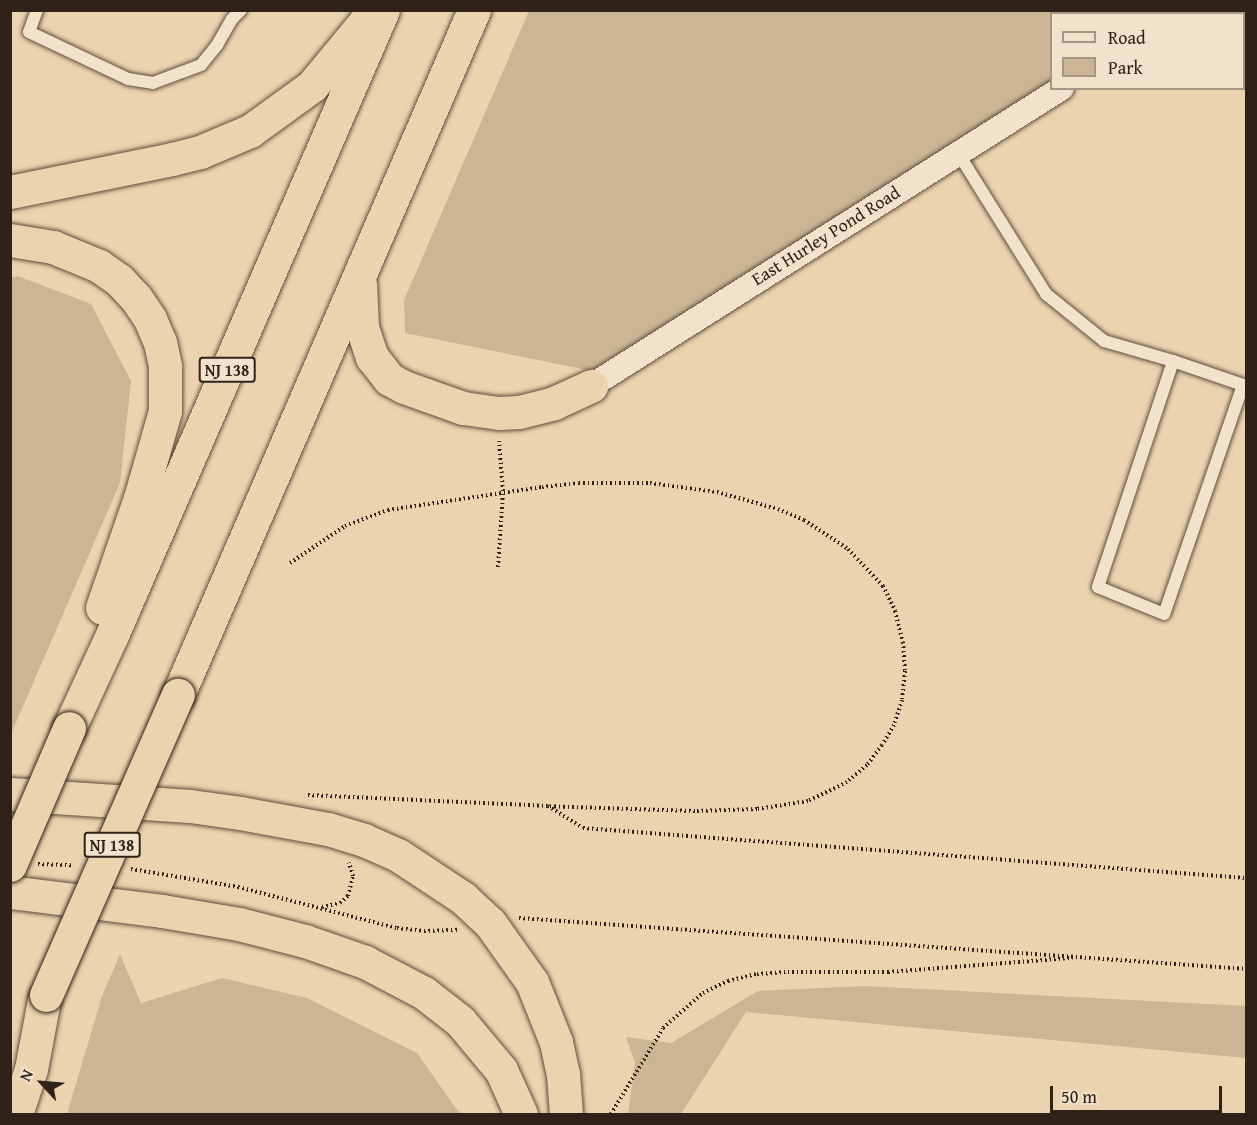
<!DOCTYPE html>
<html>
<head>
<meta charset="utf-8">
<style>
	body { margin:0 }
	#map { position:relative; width:1257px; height:1125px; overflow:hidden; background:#ecd3af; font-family:"Gentium Book Plus",serif }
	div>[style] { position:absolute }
	.green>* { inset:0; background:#ccb595 }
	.path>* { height:4px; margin-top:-2px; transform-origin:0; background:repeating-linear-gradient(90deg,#302218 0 1.5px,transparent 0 4.5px) }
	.roads { filter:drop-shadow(0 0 2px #5f4e3e) drop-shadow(0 0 2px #5f4e3e) }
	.lane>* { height:12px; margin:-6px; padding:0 6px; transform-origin:6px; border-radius:6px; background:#f3e2cb }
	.street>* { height:24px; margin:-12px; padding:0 12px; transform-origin:12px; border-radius:12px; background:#f3e2cb }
	.highway>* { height:33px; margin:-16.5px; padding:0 16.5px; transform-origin:16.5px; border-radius:16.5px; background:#ecd3af }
	.bridges { filter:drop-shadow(0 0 2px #302218) drop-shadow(0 0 2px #302218) }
	.highway-bridge>* { height:33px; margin:-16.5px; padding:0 16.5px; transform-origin:16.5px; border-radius:16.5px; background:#ecd3af }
	span { translate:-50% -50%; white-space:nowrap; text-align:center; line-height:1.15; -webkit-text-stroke:4.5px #f3e2cb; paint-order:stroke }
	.shield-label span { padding:2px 4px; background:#f3e2cb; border:2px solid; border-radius:4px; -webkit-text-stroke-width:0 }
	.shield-label { font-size:16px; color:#302218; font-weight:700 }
	.street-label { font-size:18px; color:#302218 }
	.frame { position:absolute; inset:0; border:12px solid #302218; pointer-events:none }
	.legend { position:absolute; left:1050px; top:12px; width:195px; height:78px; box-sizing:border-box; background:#f3e2cb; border:2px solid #a59583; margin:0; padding:8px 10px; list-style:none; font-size:18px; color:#302218 }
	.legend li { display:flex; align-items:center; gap:12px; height:30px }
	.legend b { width:30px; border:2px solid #a59583 }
	.north { position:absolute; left:12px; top:1053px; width:60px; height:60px; -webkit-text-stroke:4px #f3e2cb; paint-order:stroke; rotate:296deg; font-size:16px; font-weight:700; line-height:24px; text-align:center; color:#302218 }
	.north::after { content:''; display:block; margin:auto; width:21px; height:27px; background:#302218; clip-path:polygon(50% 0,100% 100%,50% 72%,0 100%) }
	.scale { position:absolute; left:1050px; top:1086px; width:172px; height:27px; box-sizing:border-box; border:3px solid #302218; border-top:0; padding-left:8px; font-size:18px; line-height:21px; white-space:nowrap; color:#302218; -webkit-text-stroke:4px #f3e2cb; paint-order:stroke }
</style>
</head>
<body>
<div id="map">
	<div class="green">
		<i style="clip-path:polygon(529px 11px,1198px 11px,1193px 14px,1052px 14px,1052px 88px,612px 375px,405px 333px,404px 300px)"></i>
		<i style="clip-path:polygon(18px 276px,91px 304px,131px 381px,120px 483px,11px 734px,10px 278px)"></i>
		<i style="clip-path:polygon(120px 954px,141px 1003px,222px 978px,307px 998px,417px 1053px,460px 1114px,67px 1114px,102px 996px)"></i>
		<i style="clip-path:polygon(865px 986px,1246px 1006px,1246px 1058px,746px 1012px,681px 1114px,628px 1114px,635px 1063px,626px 1037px,671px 1043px,758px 991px)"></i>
	</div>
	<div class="path">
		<i style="left:290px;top:563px;width:66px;rotate:-33.9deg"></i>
		<i style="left:345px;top:526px;width:46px;rotate:-20.4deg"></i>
		<i style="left:388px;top:510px;width:156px;rotate:-8.5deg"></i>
		<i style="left:542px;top:487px;width:37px;rotate:-6deg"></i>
		<i style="left:579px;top:483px;width:71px"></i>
		<i style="left:650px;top:483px;width:68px;rotate:7.7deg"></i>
		<i style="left:717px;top:492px;width:63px;rotate:15.6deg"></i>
		<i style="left:778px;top:509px;width:28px;rotate:23deg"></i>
		<i style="left:804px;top:520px;width:53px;rotate:33.4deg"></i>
		<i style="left:848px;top:549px;width:51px;rotate:46.6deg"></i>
		<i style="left:883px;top:586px;width:28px;rotate:64deg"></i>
		<i style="left:895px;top:611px;width:32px;rotate:76deg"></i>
		<i style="left:903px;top:642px;width:29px;rotate:86deg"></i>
		<i style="left:905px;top:671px;width:29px;rotate:96deg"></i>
		<i style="left:902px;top:700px;width:26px;rotate:108deg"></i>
		<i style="left:894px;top:725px;width:23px;rotate:121deg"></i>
		<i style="left:882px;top:745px;width:25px;rotate:127deg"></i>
		<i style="left:867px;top:765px;width:26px;rotate:140deg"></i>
		<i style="left:847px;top:782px;width:43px;rotate:154deg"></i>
		<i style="left:808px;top:801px;width:52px;rotate:171.1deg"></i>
		<i style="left:757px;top:809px;width:62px;rotate:178.2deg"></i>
		<i style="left:695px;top:811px;width:147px;rotate:-178.1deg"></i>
		<i style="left:498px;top:567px;width:76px;rotate:-86.2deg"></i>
		<i style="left:503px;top:491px;width:50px;rotate:-94.6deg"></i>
		<i style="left:308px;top:795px;width:240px;rotate:2.6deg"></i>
		<i style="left:548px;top:806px;width:41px;rotate:32.2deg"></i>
		<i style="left:583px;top:828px;width:665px;rotate:4.31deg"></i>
		<i style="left:38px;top:864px;width:35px;rotate:2deg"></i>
		<i style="left:131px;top:869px;width:109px;rotate:9.5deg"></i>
		<i style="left:238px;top:887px;width:164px;rotate:14.5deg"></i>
		<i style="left:397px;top:928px;width:27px;rotate:6deg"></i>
		<i style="left:424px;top:931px;width:34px;rotate:-2deg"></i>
		<i style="left:322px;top:907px;width:18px;rotate:-13deg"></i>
		<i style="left:340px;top:903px;width:11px;rotate:-41deg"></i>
		<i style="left:348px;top:896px;width:21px;rotate:-76deg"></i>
		<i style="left:353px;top:876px;width:14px;rotate:-107deg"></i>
		<i style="left:519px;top:918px;width:729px;rotate:4.01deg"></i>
		<i style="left:611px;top:1114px;width:100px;rotate:-58.8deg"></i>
		<i style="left:663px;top:1028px;width:53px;rotate:-41.2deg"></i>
		<i style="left:703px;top:993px;width:28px;rotate:-26deg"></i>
		<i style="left:728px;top:981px;width:30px;rotate:-14deg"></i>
		<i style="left:757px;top:974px;width:31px;rotate:-4deg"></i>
		<i style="left:788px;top:972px;width:100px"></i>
		<i style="left:888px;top:972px;width:185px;rotate:-4.4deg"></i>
	</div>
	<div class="roads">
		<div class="lane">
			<i style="left:37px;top:10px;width:23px;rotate:110deg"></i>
			<i style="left:29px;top:32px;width:110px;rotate:25.4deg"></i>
			<i style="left:128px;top:79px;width:25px;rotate:9deg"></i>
			<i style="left:153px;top:83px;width:51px;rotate:-20.6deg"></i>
			<i style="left:201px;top:65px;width:26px;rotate:-51deg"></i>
			<i style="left:217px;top:45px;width:30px;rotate:-60deg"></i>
			<i style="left:232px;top:19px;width:13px;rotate:-45deg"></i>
			<i style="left:958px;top:153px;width:166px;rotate:58deg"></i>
			<i style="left:1046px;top:294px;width:75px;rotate:39deg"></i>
			<i style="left:1104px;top:341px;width:72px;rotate:16.2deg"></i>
			<i style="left:1173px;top:361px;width:74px;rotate:18.9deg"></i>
			<i style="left:1243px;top:385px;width:242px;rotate:109deg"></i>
			<i style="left:1164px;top:614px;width:71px;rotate:-157.8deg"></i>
			<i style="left:1098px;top:587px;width:238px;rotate:-71.6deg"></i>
		</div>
		<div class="street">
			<i style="left:1183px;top:14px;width:6px;rotate:-39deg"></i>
			<i style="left:591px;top:386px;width:557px;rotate:-32.32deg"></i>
		</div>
		<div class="highway">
			<i style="left:10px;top:192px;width:165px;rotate:-11.5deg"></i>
			<i style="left:172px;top:159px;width:29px;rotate:-14deg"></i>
			<i style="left:200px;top:152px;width:54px;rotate:-22.8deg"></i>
			<i style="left:250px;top:131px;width:77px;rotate:-36deg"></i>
			<i style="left:312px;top:86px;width:83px;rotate:-50.4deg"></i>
			<i style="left:10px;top:240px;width:44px;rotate:9.2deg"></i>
			<i style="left:53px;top:247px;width:50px;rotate:22.4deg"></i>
			<i style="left:99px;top:266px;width:24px;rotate:35deg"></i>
			<i style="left:119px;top:280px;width:25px;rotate:47deg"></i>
			<i style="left:136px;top:298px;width:25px;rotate:56deg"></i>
			<i style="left:150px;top:319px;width:25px;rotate:67deg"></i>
			<i style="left:160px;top:342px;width:25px;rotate:78deg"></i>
			<i style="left:165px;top:366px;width:45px;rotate:90deg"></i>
			<i style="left:165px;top:411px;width:91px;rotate:106deg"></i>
			<i style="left:140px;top:498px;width:116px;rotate:109.1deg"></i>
			<i style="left:360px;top:284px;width:43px;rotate:87.3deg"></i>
			<i style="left:362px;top:327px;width:32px;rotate:72deg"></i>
			<i style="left:372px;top:357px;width:28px;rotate:52deg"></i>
			<i style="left:389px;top:379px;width:17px;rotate:28deg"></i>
			<i style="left:404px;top:387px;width:63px;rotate:19.6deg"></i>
			<i style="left:463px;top:408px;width:36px;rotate:8deg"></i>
			<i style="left:499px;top:413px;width:20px;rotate:-3deg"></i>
			<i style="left:519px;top:412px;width:36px;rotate:-14deg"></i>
			<i style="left:554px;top:403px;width:41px;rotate:-24.7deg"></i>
			<i style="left:178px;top:695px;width:746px;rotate:-66.63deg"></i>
			<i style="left:69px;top:728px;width:102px;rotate:-65.2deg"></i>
			<i style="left:112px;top:635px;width:681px;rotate:-66.56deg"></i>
			<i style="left:10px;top:794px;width:180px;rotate:3.8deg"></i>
			<i style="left:190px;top:806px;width:50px;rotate:8deg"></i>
			<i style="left:240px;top:813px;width:89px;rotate:10.3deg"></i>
			<i style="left:328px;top:829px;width:38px;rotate:17deg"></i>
			<i style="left:364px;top:840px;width:37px;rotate:24deg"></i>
			<i style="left:398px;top:855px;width:78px;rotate:33.5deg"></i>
			<i style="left:463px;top:898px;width:37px;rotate:43deg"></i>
			<i style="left:490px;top:923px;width:72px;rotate:54.6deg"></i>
			<i style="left:532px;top:982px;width:65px;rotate:68.2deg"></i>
			<i style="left:556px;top:1042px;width:33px;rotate:78deg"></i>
			<i style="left:563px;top:1074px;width:40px;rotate:85.7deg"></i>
			<i style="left:10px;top:892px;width:153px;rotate:7.1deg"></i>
			<i style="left:162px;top:911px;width:78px;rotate:9.6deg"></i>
			<i style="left:239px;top:924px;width:68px;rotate:14.4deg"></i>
			<i style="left:305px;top:941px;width:64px;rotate:19.3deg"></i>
			<i style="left:365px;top:962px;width:67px;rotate:27.7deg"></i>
			<i style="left:424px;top:993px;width:46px;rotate:37.9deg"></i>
			<i style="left:460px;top:1021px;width:64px;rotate:50.1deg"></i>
			<i style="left:501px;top:1070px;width:48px;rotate:65.6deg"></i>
			<i style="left:16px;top:1114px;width:47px;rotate:-71.6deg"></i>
			<i style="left:31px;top:1069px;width:70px;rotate:-79.3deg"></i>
		</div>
	</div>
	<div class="bridges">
		<div class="highway-bridge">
			<i style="left:10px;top:865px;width:149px;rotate:-66.7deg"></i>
			<i style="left:46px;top:995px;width:328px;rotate:-66.3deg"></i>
		</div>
	</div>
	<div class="shield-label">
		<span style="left:227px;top:370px">NJ 138</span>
		<span style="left:112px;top:845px">NJ 138</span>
	</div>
	<div class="street-label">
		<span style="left:826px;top:236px;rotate:-32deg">East Hurley Pond Road</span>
	</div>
	<div class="frame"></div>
	<ul class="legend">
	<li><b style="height:8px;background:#f3e2cb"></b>Road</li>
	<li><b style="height:16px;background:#ccb595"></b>Park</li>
	</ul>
	<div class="north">N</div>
	<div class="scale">50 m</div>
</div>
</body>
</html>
